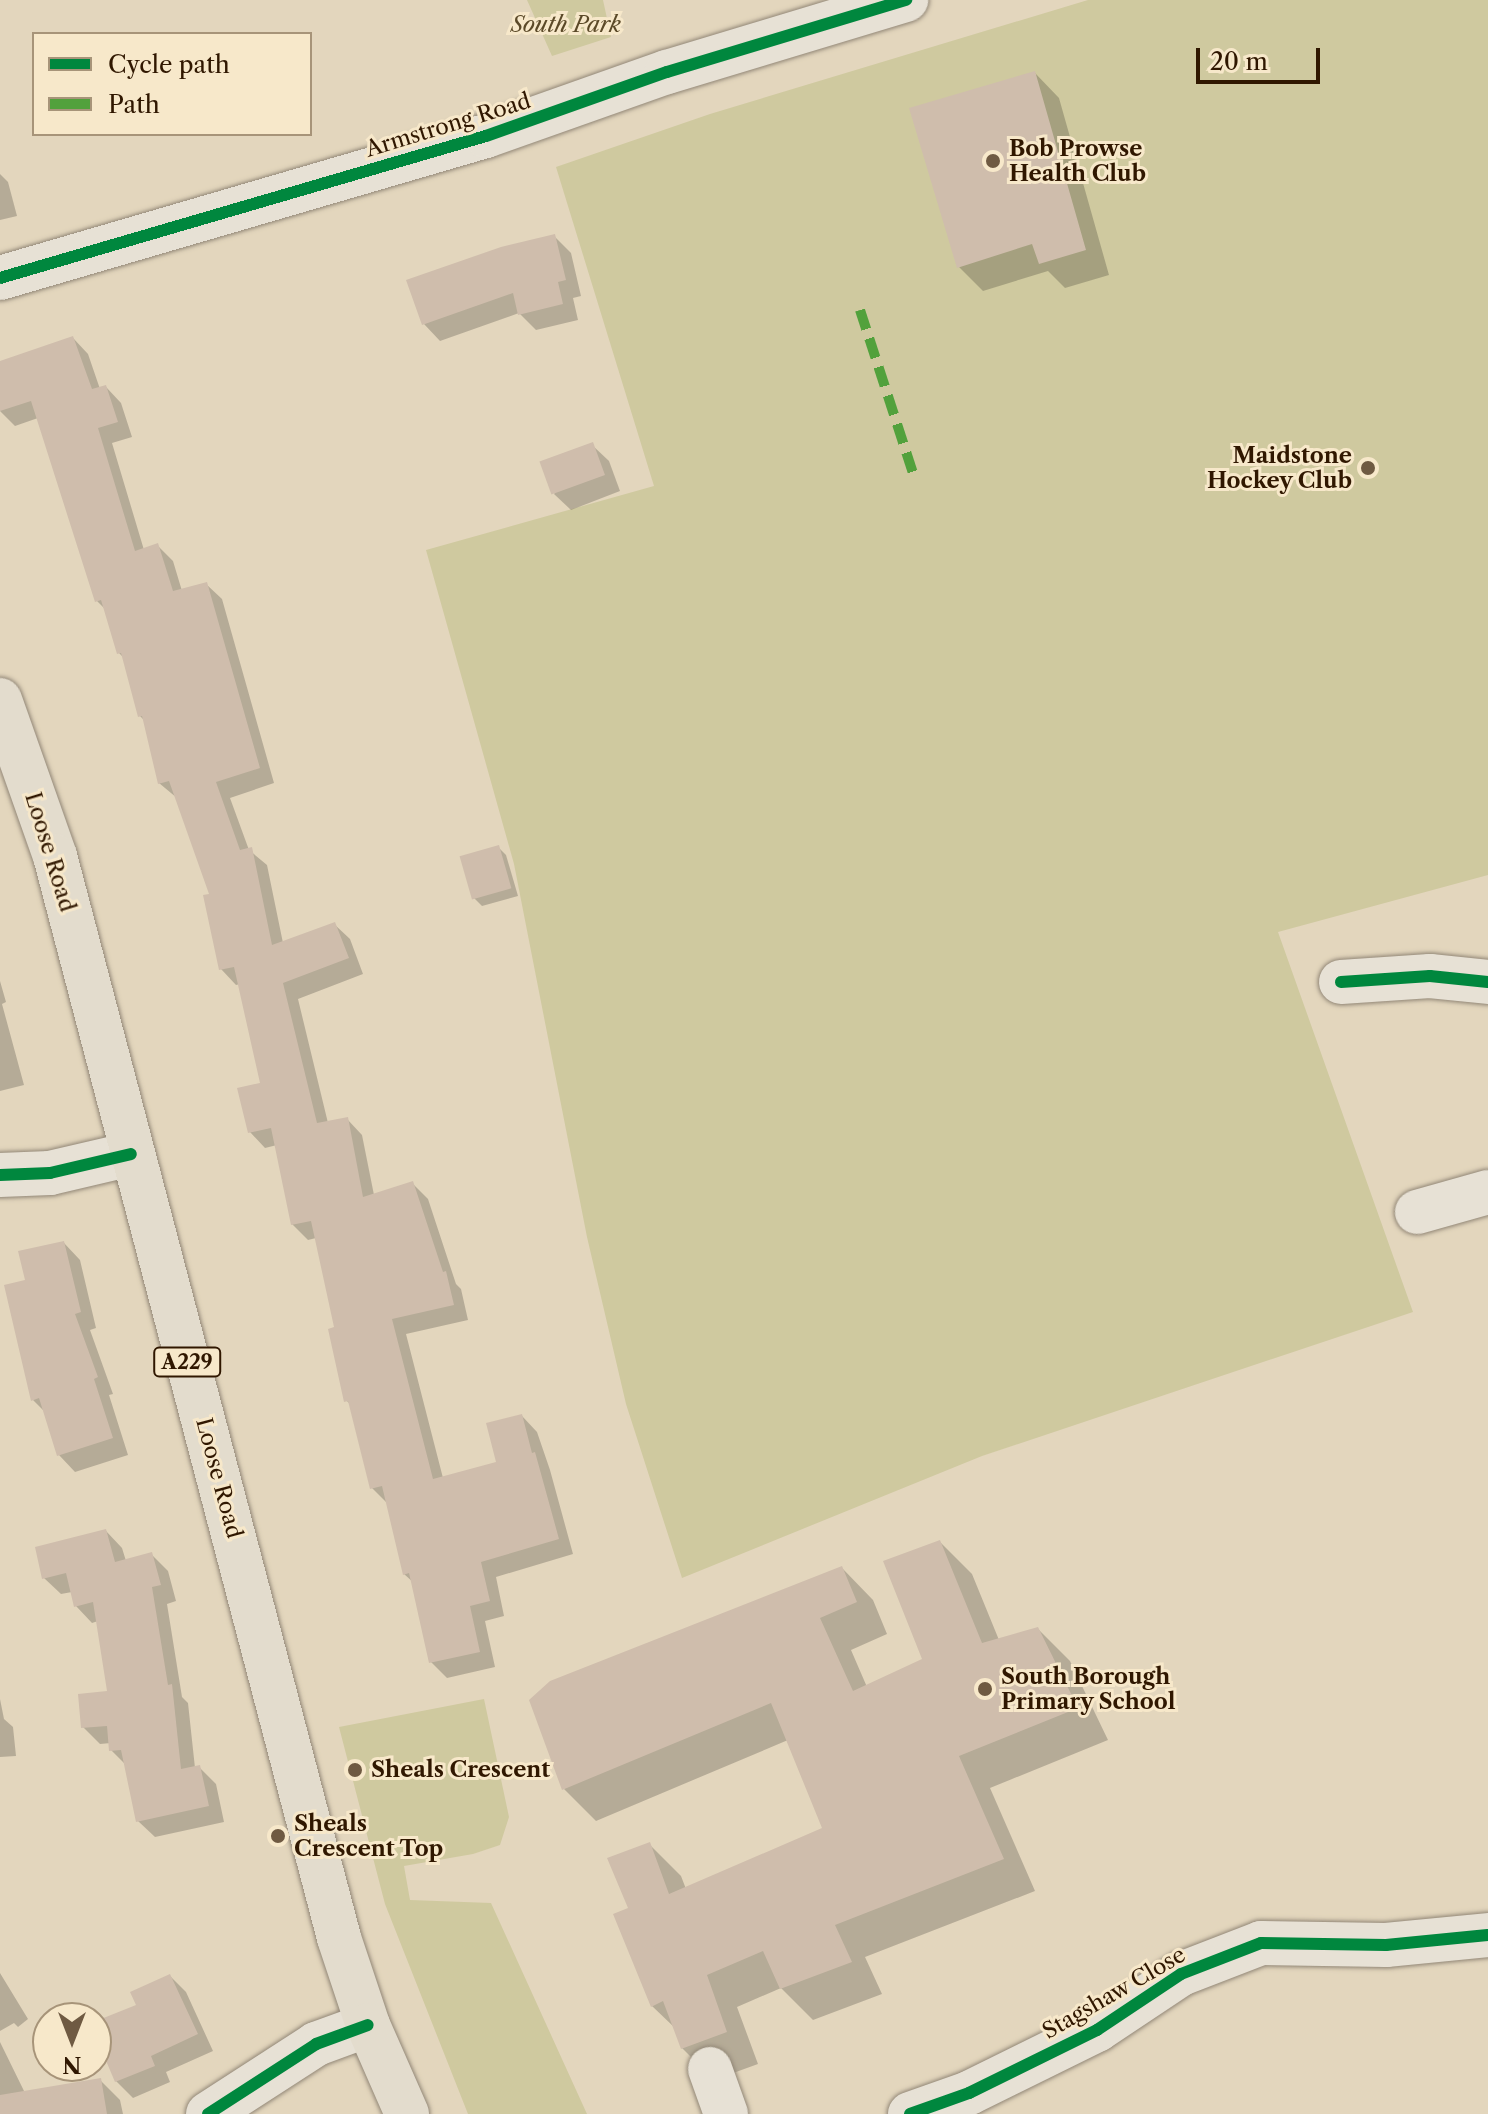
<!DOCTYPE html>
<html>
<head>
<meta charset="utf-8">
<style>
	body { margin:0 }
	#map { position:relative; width:1488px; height:2114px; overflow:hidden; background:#e3d6bd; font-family:"Libre Caslon Text",serif }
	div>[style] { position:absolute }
	.green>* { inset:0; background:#cfc99f }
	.shadow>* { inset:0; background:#0003 }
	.building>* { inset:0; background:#cfbdac; transform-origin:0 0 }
	.roads { filter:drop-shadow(0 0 2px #928777) drop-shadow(0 0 2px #928777) }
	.minor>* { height:44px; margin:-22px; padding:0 22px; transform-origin:22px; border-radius:22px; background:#e7e1d5 }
	.highway>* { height:44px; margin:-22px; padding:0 22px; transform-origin:22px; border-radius:22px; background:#e3dccd }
	.quiet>* { height:10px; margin-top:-5px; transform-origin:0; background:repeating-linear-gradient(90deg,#52a13c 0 20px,transparent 0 30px) }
	.cycleway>* { height:12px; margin:-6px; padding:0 6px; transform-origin:6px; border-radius:6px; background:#00873e }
	.dots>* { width:22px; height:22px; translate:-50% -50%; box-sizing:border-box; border:4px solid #f7e8ca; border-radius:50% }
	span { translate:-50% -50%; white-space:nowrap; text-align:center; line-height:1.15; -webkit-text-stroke:6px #f7e8ca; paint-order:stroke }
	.shield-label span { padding:2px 6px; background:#f7e8ca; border:2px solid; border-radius:6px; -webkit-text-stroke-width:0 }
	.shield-label { font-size:20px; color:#301700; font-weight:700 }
	.park-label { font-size:22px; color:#5b4928; font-style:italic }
	.street-label { font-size:22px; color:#301700 }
	.poi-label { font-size:22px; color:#301700; font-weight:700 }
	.left { translate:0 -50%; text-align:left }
	.right { translate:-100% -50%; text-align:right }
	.legend { position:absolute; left:32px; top:32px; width:280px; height:104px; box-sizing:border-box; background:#f7e8ca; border:2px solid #a79479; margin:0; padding:10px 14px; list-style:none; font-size:24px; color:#301700 }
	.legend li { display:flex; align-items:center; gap:16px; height:40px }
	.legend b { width:40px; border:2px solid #a79479 }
	.north { position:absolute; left:32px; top:2002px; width:80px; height:80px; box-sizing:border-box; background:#f7e8ca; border:2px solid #a79479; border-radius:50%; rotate:180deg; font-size:22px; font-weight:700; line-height:32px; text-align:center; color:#301700 }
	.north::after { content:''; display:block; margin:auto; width:28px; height:36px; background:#6f5a42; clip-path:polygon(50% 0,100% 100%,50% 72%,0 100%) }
	.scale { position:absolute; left:1196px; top:48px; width:124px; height:36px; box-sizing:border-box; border:4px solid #301700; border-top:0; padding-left:10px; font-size:24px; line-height:28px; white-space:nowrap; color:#301700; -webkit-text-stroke:6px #f7e8ca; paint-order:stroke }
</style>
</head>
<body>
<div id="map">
	<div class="green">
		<i style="clip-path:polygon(527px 0,603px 0,611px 37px,552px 56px)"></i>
		<i style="clip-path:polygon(1088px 0,1488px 0,1488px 875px,1278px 932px,1413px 1312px,982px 1456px,682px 1578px,626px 1404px,587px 1237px,514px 864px,426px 550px,654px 486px,556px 167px,710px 114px)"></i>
		<i style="clip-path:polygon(484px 1699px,509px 1817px,500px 1845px,473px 1854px,404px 1866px,410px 1900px,491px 1903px,587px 2114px,468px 2114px,385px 1904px,339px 1727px)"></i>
	</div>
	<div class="shadow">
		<i style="clip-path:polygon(1035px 73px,1059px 98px,1109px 275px,1065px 288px,1048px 271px,983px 291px,959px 267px)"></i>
		<i style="clip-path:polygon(0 174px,8px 182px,17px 216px,0 220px)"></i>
		<i style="clip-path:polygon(554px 236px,571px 253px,581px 296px,573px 298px,578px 320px,536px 330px,519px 313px,440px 341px,424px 324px)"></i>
		<i style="clip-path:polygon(73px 338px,88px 354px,100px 389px,106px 387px,121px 403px,132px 437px,112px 443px,144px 550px,158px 546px,173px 561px,182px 591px,206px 584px,222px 599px,274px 783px,230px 798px,249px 850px,267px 865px,283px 943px,334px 924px,350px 939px,363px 974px,298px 999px,328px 1123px,347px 1119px,362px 1135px,374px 1195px,412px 1183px,428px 1199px,456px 1284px,461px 1289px,468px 1320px,406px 1334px,443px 1478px,498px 1464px,522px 1416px,537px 1432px,550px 1470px,573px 1554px,496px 1577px,504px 1616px,485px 1621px,495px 1667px,447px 1678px,431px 1662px,414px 1583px,404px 1574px,389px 1505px,372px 1488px,351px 1405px,346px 1400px,337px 1329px,316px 1238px,308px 1240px,292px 1224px,277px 1145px,265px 1148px,250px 1132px,262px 1084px,240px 984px,236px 985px,221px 969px,212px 896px,177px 798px,159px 783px,145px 721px,140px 716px,125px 659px,119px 653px,107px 611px,97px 601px,38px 418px,15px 426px,0 411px,0 363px)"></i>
		<i style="clip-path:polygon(592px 445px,609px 461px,620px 491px,571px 510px,554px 494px)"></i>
		<i style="clip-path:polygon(498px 847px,506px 855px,518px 896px,482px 906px,474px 898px)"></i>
		<i style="clip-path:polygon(0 981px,6px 1002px,2px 1004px,24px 1085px,0 1091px)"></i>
		<i style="clip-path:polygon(64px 1243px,80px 1260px,96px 1328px,90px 1330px,113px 1394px,109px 1395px,128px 1455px,75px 1472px,59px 1455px,46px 1413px,33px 1400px,27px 1282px)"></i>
		<i style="clip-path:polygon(106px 1531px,122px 1548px,126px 1561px,152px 1555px,168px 1571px,176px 1601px,167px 1604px,182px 1697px,188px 1703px,195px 1768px,199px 1767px,216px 1784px,224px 1822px,155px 1837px,138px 1821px,126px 1765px,111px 1750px,111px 1743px,100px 1744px,83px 1727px,109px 1693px,98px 1621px,92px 1623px,76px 1606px,72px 1592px,61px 1594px,44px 1578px)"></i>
		<i style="clip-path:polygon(940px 1542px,972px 1574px,999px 1640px,1038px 1629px,1070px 1661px,1108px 1740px,990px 1788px,1035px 1891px,865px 1957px,882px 1994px,813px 2020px,781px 1988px,737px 2007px,758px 2064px,714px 2080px,682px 2048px,675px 2028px,652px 2006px,630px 1910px,649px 1844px,681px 1876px,686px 1889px,824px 1829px,788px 1740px,596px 1821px,564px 1789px,842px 1568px,873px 1600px,887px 1634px,851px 1650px,867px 1687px,925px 1660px)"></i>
		<i style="clip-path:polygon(0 1699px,4px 1719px,13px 1727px,16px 1756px,0 1757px)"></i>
		<i style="clip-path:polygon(0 1973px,28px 2019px,18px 2027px,14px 2023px,0 2031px)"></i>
		<i style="clip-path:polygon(170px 1976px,186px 1992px,213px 2051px,166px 2072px,170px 2082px,133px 2098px,116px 2081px,96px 2032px,96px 2023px,138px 2006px)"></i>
		<i style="clip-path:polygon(0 2042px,25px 2093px,100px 2080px,120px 2100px,123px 2114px,0 2114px)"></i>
	</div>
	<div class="building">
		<i style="clip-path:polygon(1035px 71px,1086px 250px,1039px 264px,1032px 244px,957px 268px,909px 108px)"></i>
		<i style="clip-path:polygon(555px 234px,566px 280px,558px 282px,563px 304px,518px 315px,513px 293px,422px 325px,406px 280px,501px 247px)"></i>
		<i style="clip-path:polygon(73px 336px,92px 389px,106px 385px,118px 422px,98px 428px,135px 551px,158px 543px,173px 591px,207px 582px,260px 768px,216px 782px,240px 850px,252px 847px,272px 945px,335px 922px,349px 958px,283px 983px,317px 1123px,348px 1117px,363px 1197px,413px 1181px,443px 1272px,446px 1271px,454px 1305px,392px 1319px,433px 1479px,496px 1462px,486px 1423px,522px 1414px,532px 1453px,535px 1452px,559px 1539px,481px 1562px,490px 1601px,470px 1606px,480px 1652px,429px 1663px,409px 1573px,403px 1575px,382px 1486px,370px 1489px,348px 1401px,344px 1402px,328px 1329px,334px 1327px,311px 1221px,291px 1225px,271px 1128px,248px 1133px,237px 1088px,260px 1083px,234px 967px,219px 970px,203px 895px,209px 894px,169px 781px,158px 784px,142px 716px,138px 717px,121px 653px,117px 654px,101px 600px,95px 602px,31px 401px,0 411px,0 361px)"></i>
		<i style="left:593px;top:442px;width:35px;height:57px;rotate:70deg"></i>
		<i style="left:499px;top:845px;width:45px;height:41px;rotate:74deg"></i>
		<i style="clip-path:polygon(64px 1241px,81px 1312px,75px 1314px,98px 1377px,94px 1379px,113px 1438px,57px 1456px,39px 1398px,31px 1401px,4px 1285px,25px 1280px,18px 1251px)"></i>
		<i style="clip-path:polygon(106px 1529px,115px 1562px,152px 1552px,161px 1585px,152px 1587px,168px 1685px,172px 1684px,181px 1769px,200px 1765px,209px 1806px,136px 1822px,121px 1750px,109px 1751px,107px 1726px,81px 1728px,78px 1694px,107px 1691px,93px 1602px,74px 1607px,66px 1573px,42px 1579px,35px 1547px)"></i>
		<i style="clip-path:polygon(940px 1540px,982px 1643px,1038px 1627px,1078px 1708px,959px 1756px,1004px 1859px,835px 1925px,852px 1962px,780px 1989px,763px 1951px,707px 1975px,727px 2032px,681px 2049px,663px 2001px,651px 2007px,613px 1914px,628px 1908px,607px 1858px,650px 1842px,669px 1894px,822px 1828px,771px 1703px,562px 1790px,529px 1700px,550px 1681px,842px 1566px,857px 1602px,820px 1618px,853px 1691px,922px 1659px,883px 1561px)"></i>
		<i style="clip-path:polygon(170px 1974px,198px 2034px,151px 2056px,155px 2066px,115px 2082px,96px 2037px,96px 2021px,136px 2005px,130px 1992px)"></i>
		<i style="clip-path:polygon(101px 2078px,107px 2114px,0 2114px,0 2095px)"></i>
	</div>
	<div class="roads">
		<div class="minor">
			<i style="left:0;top:278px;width:506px;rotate:-16.29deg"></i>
			<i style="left:486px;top:136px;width:192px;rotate:-19.5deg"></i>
			<i style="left:667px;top:72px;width:250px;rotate:-16.8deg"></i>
			<i style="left:1341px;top:982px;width:89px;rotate:-3.9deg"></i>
			<i style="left:1430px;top:976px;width:58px;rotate:5.9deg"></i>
			<i style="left:0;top:1175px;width:50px;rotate:-2.3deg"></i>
			<i style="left:50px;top:1173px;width:83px;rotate:-13.2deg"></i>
			<i style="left:1417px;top:1212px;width:74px;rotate:-15.7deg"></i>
			<i style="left:710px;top:2069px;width:48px;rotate:70.4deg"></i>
			<i style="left:208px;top:2114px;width:129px;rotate:-32.9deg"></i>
			<i style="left:316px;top:2044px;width:55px;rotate:-20.1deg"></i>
			<i style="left:910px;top:2114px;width:63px;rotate:-19.6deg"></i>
			<i style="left:969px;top:2093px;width:143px;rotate:-26.2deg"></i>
			<i style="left:1097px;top:2030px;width:101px;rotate:-33.7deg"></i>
			<i style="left:1181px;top:1974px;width:86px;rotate:-21.2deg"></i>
			<i style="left:1261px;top:1943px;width:125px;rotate:0.9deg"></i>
			<i style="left:1386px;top:1945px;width:102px;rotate:-5.6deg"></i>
		</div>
		<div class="highway">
			<i style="left:0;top:700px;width:165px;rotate:70.6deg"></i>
			<i style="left:55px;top:856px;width:1119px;rotate:75.29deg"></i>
			<i style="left:339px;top:1938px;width:92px;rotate:71.6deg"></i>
			<i style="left:368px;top:2025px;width:97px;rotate:66.3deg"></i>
		</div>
	</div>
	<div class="quiet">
		<i style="left:860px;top:310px;width:175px;rotate:72deg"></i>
	</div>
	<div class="cycleway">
		<i style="left:0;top:278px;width:506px;rotate:-16.29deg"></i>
		<i style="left:486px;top:136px;width:192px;rotate:-19.5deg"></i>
		<i style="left:667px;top:72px;width:250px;rotate:-16.8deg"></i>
		<i style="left:1341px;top:982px;width:89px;rotate:-3.9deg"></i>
		<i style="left:1430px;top:976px;width:58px;rotate:5.9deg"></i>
		<i style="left:0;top:1175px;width:50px;rotate:-2.3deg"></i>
		<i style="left:50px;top:1173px;width:83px;rotate:-13.2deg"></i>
		<i style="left:208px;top:2114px;width:129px;rotate:-32.9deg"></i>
		<i style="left:316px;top:2044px;width:55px;rotate:-20.1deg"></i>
		<i style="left:910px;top:2114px;width:63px;rotate:-19.6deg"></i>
		<i style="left:969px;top:2093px;width:143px;rotate:-26.2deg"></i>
		<i style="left:1097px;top:2030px;width:101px;rotate:-33.7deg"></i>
		<i style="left:1181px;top:1974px;width:86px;rotate:-21.2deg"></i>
		<i style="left:1261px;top:1943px;width:125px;rotate:0.9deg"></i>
		<i style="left:1386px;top:1945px;width:102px;rotate:-5.6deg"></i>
	</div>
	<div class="dots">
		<i style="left:993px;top:161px;background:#6f5a42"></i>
		<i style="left:1368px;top:468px;background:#6f5a42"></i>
		<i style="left:985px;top:1689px;background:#6f5a42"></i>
		<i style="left:355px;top:1770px;background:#6f5a42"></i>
		<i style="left:278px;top:1836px;background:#6f5a42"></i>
	</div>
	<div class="shield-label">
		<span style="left:187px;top:1362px">A229</span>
	</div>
	<div class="park-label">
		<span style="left:566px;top:25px">South Park</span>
	</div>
	<div class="street-label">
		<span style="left:448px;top:125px;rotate:-17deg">Armstrong Road</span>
		<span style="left:50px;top:852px;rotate:73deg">Loose Road</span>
		<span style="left:219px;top:1478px;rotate:75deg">Loose Road</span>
		<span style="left:1114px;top:1993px;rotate:-30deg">Stagshaw Close</span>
	</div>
	<div class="poi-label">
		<span class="left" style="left:1009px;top:161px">Bob Prowse<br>Health Club</span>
		<span class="right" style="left:1352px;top:468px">Maidstone<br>Hockey Club</span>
		<span class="left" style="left:1001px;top:1689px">South Borough<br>Primary School</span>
		<span class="left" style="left:371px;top:1770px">Sheals Crescent</span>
		<span class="left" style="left:294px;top:1836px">Sheals<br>Crescent Top</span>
	</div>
	<ul class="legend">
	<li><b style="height:10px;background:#00873e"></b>Cycle path</li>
	<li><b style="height:10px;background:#52a13c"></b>Path</li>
	</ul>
	<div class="north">N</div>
	<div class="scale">20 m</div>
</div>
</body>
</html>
